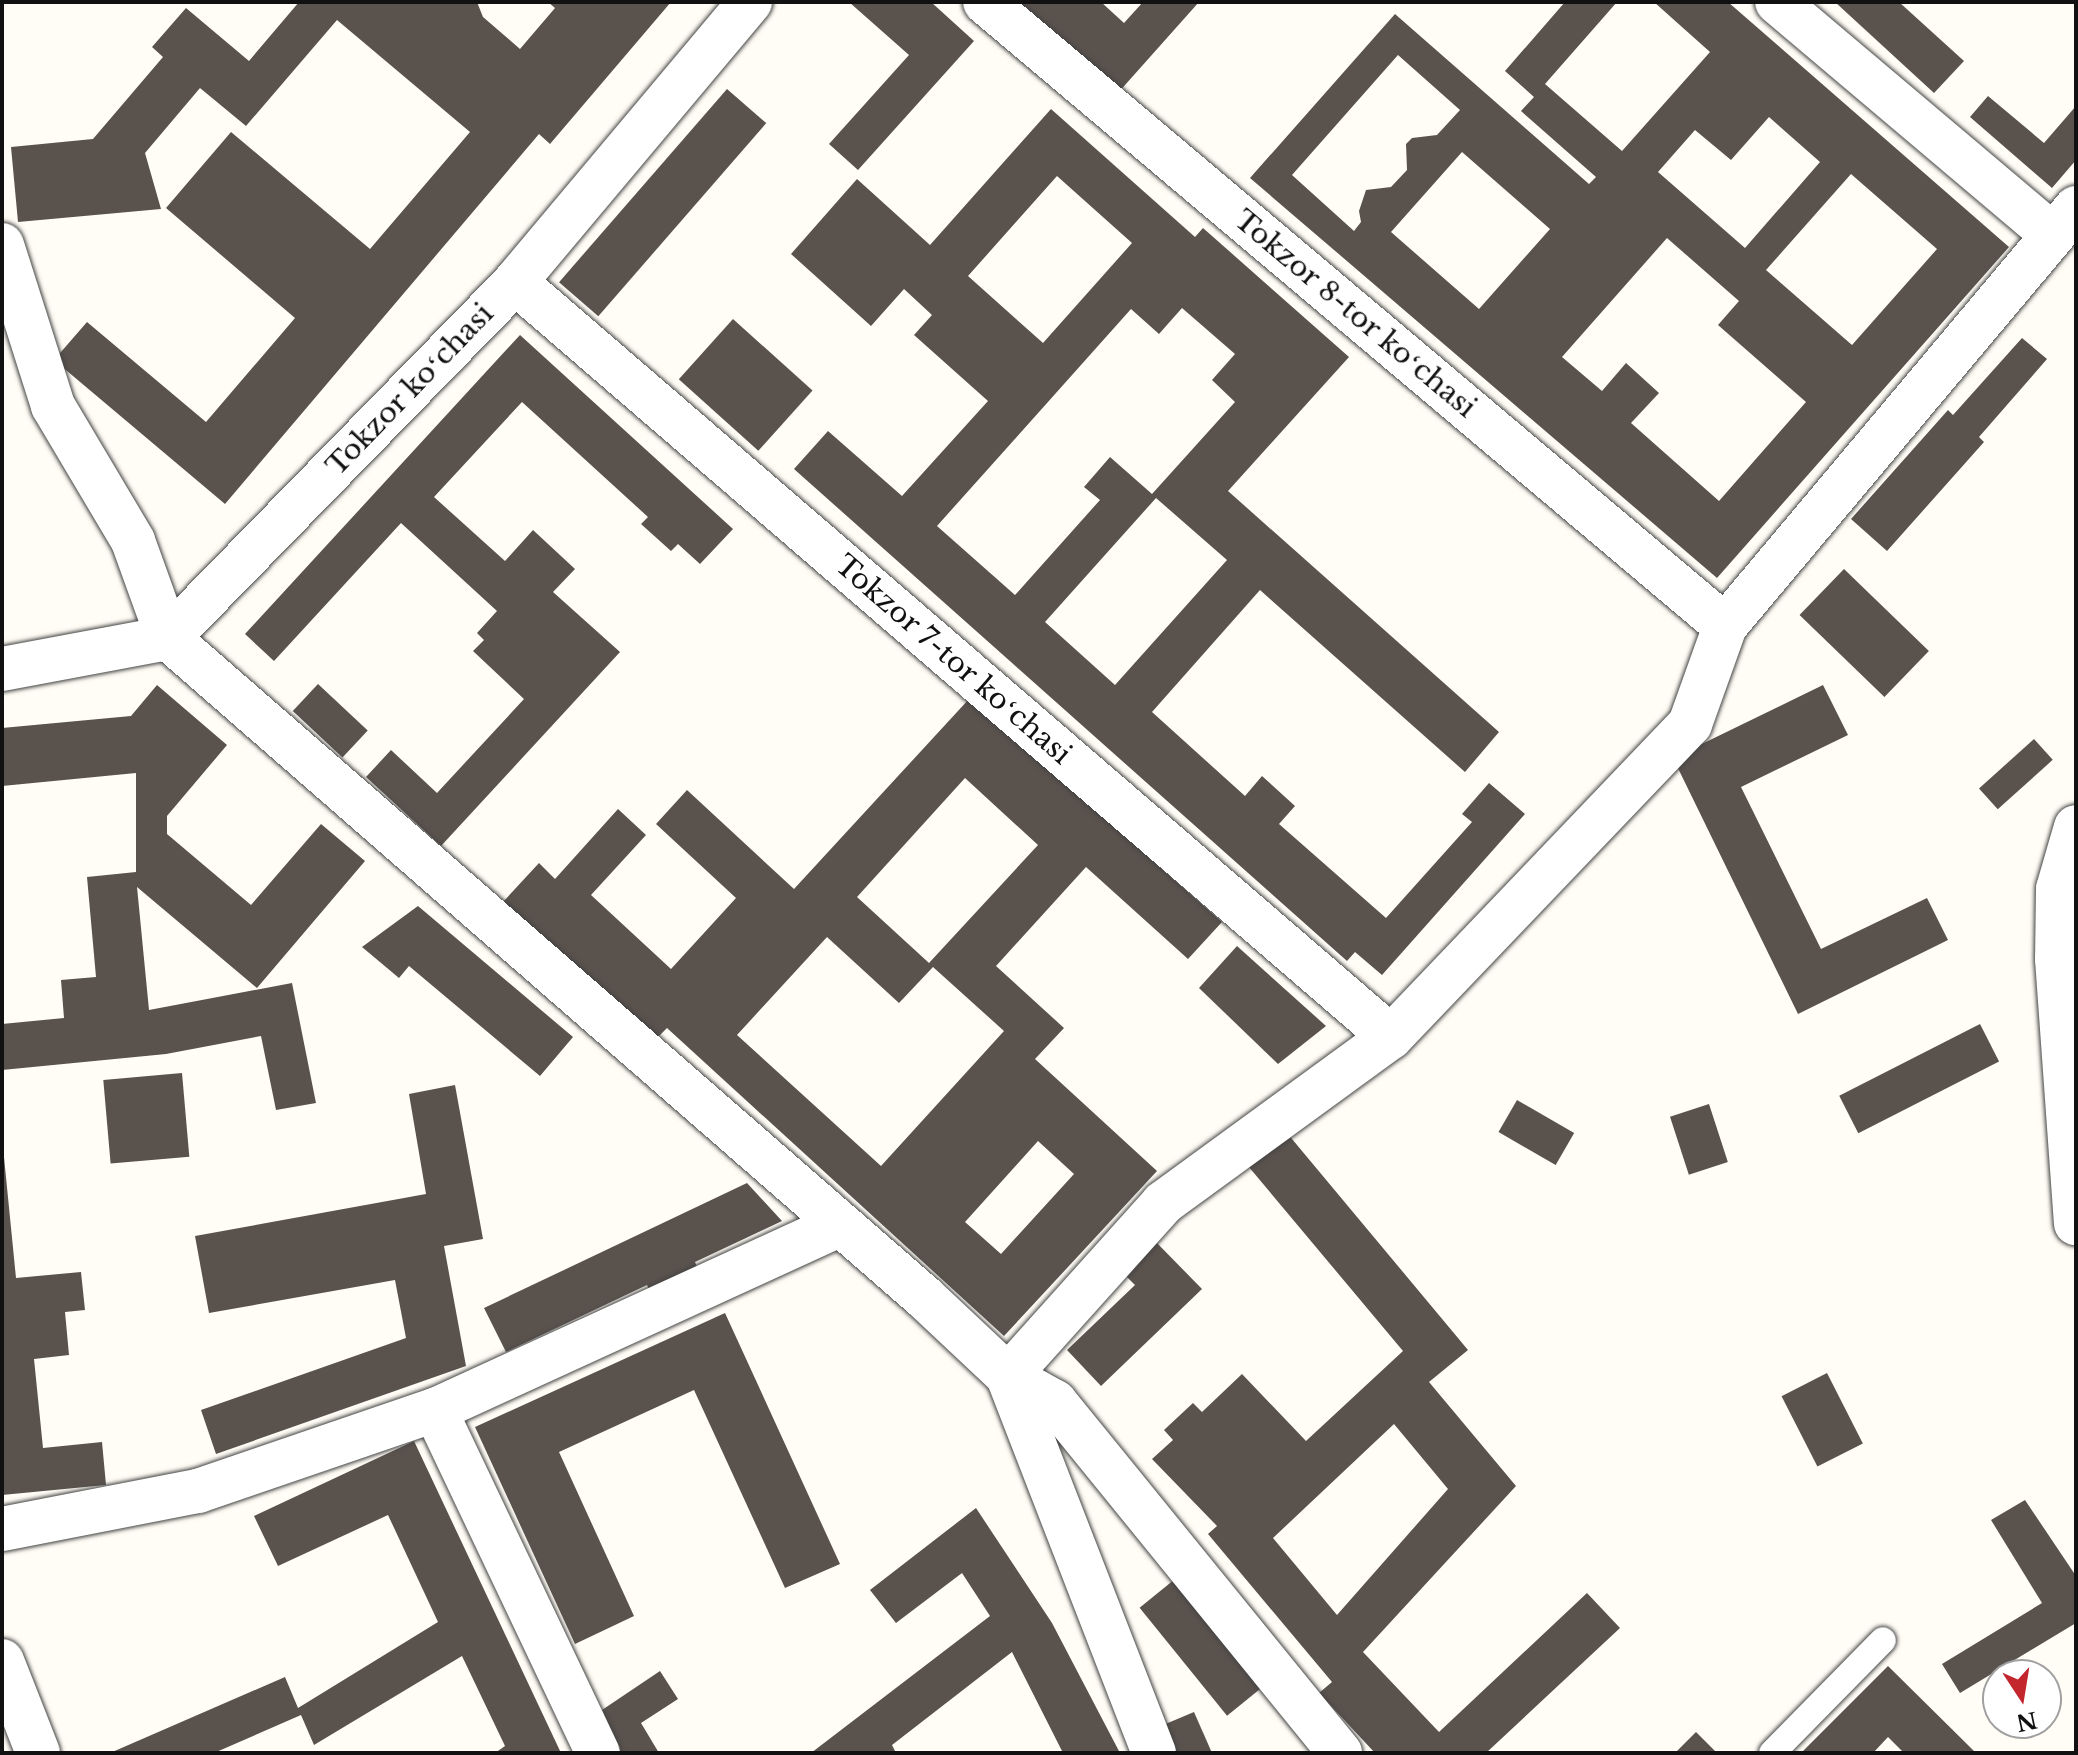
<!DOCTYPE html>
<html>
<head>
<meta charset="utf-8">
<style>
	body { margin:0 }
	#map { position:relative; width:2078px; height:1755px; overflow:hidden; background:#fffdf5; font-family:"Libre Baskerville",serif }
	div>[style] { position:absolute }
	.building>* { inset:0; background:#5a524d; transform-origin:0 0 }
	.roads { filter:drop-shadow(0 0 2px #444) drop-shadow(0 0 2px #444) }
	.service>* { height:26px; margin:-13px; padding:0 13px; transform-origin:13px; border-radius:13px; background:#fff }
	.minor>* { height:44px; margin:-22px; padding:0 22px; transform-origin:22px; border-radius:22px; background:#fff }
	span { translate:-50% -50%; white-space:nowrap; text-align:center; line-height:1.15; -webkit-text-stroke:8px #fff; paint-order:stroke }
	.street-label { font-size:28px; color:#111 }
	.frame { position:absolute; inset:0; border:4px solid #111; pointer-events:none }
	.north { position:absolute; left:1982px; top:1659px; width:80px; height:80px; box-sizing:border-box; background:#fff; border:2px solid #a0a0a0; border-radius:50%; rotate:168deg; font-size:22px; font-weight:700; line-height:32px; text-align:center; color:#111 }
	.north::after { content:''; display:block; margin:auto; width:28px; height:36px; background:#c4262e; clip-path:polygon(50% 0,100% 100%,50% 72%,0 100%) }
</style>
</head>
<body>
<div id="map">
	<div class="building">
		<i style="clip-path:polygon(299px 2px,477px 2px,483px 17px,520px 49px,555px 8px,548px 2px,671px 2px,550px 144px,539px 134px,225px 504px,54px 360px,87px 322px,206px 422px,295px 318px,166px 208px,231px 132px,370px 249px,470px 132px,337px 20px,246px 126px,200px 88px,145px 153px,161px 209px,18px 222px,11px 147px,93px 139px,163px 57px,152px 47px,186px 8px,249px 61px)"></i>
		<i style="clip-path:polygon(849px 2px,931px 2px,974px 41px,858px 170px,829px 144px,909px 55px)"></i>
		<i style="clip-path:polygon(1014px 2px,1101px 2px,1124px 23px,1143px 2px,1199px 2px,1117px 94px)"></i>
		<i style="clip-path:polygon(evenodd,1565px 2px,1617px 2px,1545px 84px,1622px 151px,1710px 52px,1654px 2px,1728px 2px,2009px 247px,1717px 578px,1250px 178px,1395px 14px,1589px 184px,1596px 177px,1521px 111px,1534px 97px,1505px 71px,1565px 2px,1398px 55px,1460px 110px,1437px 135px,1412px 138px,1406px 144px,1407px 170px,1391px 187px,1366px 190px,1359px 211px,1361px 222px,1354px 231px,1292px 175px,1398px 55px,1565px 2px,1769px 117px,1820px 162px,1745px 248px,1658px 172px,1695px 130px,1731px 160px,1769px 117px,1565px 2px,1462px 152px,1550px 229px,1479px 309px,1391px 232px,1462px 152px,1565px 2px,1851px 174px,1937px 249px,1852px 345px,1766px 270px,1851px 174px,1565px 2px,1667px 238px,1739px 301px,1718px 325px,1806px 402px,1719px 501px,1631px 423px,1659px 393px,1626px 363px,1602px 391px,1562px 357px,1667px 238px)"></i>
		<i style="clip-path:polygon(1835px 2px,1899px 2px,1964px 61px,1934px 93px)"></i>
		<i style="left:727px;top:89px;width:52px;height:256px;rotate:41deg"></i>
		<i style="clip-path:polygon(1988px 96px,2044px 143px,2076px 106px,2076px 160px,2052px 188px,1970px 117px)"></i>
		<i style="clip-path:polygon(evenodd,1051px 109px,1195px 237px,1203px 228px,1349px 357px,1228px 491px,1499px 732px,1465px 772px,1260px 590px,1152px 712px,1245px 796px,1262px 776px,1295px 806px,1279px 824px,1386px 918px,1472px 822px,1462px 814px,1489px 783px,1525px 814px,1382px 975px,1355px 952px,1347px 961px,794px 469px,828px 431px,902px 496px,988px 401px,914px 335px,932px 315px,904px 289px,871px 326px,791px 254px,857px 179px,930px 245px,1051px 109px,1057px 176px,1132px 243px,1043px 343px,968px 276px,1057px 176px,1051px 109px,1182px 308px,1235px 354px,1212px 380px,1235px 402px,1152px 494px,1110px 457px,1084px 487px,1100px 500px,1015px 595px,937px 526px,1131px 309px,1159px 334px,1182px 308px,1051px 109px,1156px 498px,1227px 560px,1115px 685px,1045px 622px,1156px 498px)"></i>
		<i style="left:733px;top:319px;width:107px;height:81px;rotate:42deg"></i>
		<i style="clip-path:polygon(520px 335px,733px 529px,700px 564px,678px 544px,671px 551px,641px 524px,648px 517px,522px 402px,434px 497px,505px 561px,533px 530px,575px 569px,553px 592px,620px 652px,441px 846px,366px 777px,391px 750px,437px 793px,524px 699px,473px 651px,484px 640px,477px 633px,497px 611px,401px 523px,274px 661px,245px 634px)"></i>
		<i style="clip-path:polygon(2022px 338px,2047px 359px,1979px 437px,1984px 442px,1887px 551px,1851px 519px,1948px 410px,1953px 415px)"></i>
		<i style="left:1844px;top:569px;width:118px;height:64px;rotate:44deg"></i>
		<i style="left:318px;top:684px;width:68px;height:37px;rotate:43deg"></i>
		<i style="clip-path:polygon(157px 685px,227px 745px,167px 816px,167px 834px,251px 905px,321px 824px,365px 861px,257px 988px,137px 887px,149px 1010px,292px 983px,316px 1103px,276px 1110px,261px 1036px,166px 1054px,2px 1070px,2px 1024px,64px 1018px,61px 980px,96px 977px,87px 877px,136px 872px,136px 773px,2px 786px,2px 728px,131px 716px)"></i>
		<i style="clip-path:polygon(1823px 685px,1848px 735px,1741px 787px,1821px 949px,1927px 898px,1948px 940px,1798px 1014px,1673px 758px)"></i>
		<i style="clip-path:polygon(evenodd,969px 699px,1222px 922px,1188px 959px,1086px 867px,996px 966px,1064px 1028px,1035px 1059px,1157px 1171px,1004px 1336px,667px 1028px,655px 1040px,503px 902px,539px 863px,555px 879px,618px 809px,646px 835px,591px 895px,671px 969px,736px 898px,656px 824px,687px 790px,794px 889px,969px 699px,965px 778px,1038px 845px,929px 963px,857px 897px,965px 778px,969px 699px,827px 937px,899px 1003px,933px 967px,1004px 1031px,881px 1166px,737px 1035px,827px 937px,969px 699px,1038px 1141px,1074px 1174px,1001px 1254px,965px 1222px,1038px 1141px)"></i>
		<i style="left:2034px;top:739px;width:28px;height:74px;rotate:48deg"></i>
		<i style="clip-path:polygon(418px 906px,573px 1037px,540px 1076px,409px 966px,399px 978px,362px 947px)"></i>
		<i style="clip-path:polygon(1237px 946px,1326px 1026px,1278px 1064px,1199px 988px)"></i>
		<i style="left:1980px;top:1024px;width:42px;height:158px;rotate:63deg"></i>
		<i style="left:182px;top:1073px;width:84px;height:79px;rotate:85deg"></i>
		<i style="clip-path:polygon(455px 1085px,483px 1239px,444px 1246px,466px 1366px,216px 1454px,201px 1410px,406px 1338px,395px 1280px,209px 1313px,195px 1236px,426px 1194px,409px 1094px)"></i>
		<i style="left:1517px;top:1100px;width:66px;height:37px;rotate:30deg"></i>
		<i style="left:1709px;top:1104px;width:61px;height:41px;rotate:72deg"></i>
		<i style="clip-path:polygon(evenodd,1282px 1127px,1468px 1350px,1429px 1382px,1516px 1486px,1363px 1652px,1439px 1732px,1587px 1593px,1620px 1628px,1486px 1753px,1375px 1753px,1319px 1693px,1332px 1682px,1208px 1534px,1217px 1526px,1152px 1459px,1173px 1440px,1164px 1430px,1193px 1403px,1202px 1412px,1242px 1374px,1306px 1441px,1403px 1351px,1243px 1160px,1282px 1127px,1394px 1424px,1448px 1489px,1337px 1615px,1273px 1538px,1394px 1424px)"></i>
		<i style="clip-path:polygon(4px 1157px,16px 1278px,81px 1272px,85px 1310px,65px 1312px,69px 1355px,34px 1359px,43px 1448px,102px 1442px,106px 1485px,2px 1495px)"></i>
		<i style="clip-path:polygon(747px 1183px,782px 1221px,695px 1262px,701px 1276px,653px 1298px,647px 1285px,506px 1352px,484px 1308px)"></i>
		<i style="clip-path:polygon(1154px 1240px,1202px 1289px,1101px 1386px,1067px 1350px,1135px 1285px,1122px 1272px)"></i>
		<i style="clip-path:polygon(725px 1313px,840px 1564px,785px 1588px,694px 1390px,559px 1452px,634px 1616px,575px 1644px,475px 1427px)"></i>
		<i style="left:1827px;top:1373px;width:79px;height:51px;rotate:63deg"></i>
		<i style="clip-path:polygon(414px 1441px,561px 1753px,495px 1753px,505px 1746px,462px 1656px,314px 1745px,301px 1715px,214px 1753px,110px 1753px,285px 1677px,298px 1708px,438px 1622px,388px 1515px,278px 1566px,254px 1516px)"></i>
		<i style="clip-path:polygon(2025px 1500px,2076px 1576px,2076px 1623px,1960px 1693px,1942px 1664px,2042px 1603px,1991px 1520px)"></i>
		<i style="clip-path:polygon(976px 1508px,1052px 1623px,1120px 1753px,1063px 1753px,1012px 1652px,892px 1745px,896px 1753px,811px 1753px,990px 1616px,962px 1573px,896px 1623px,870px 1590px)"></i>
		<i style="left:1180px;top:1575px;width:139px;height:52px;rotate:51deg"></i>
		<i style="clip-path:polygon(1888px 1666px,1976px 1753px,1904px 1753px,1888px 1737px,1873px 1753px,1801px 1753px)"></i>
		<i style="clip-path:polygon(660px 1671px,678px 1699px,641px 1723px,659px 1753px,621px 1753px,602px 1710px)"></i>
		<i style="clip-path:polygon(1194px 1712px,1212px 1753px,1167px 1753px,1156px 1728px)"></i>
		<i style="clip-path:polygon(1696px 1732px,1717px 1753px,1675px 1753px)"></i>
	</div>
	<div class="roads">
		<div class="service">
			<i style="left:1772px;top:1753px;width:158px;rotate:-45.5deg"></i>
		</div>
		<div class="minor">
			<i style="left:985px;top:2px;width:968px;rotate:40.14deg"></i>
			<i style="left:1777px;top:2px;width:360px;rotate:40.2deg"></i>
			<i style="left:2px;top:245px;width:169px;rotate:72.4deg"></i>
			<i style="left:53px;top:406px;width:157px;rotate:59.3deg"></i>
			<i style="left:133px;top:541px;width:103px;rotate:70.2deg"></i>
			<i style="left:168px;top:638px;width:1003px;rotate:41.08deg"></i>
			<i style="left:924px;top:1297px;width:115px;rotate:43.2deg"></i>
			<i style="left:1008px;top:1376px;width:54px;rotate:29deg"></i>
			<i style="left:1055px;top:1402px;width:452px;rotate:50.9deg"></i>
			<i style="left:515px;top:282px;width:1156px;rotate:40.76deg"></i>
			<i style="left:2px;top:669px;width:169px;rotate:-10.6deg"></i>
			<i style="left:168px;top:638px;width:497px;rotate:-45.7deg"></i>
			<i style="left:515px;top:282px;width:366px;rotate:-50deg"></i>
			<i style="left:2076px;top:827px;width:65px;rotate:106.2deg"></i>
			<i style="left:2058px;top:889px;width:70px;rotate:90.8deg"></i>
			<i style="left:2057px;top:959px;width:265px;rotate:85.9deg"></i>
			<i style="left:435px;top:1410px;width:380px;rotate:64.6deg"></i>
			<i style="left:2px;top:1529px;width:200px;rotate:-11deg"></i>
			<i style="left:198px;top:1491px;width:250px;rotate:-18.9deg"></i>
			<i style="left:435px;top:1410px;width:445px;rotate:-24.6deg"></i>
			<i style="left:2px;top:1661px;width:99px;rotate:68.6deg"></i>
			<i style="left:1154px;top:1753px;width:404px;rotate:-111.2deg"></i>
			<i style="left:1008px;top:1376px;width:232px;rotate:-48.1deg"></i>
			<i style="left:1163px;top:1203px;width:282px;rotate:-36.1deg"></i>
			<i style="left:1391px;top:1037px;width:433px;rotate:-46.3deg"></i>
			<i style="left:1690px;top:724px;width:104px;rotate:-70.3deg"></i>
			<i style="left:1725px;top:626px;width:546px;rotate:-49.98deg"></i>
		</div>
	</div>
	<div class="street-label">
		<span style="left:1355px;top:314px;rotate:40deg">Tokzor 8-tor koʻchasi</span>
		<span style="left:410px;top:390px;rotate:-46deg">Tokzor koʻchasi</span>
		<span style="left:953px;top:660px;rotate:41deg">Tokzor 7-tor koʻchasi</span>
	</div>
	<div class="frame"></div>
	<div class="north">N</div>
</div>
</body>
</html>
